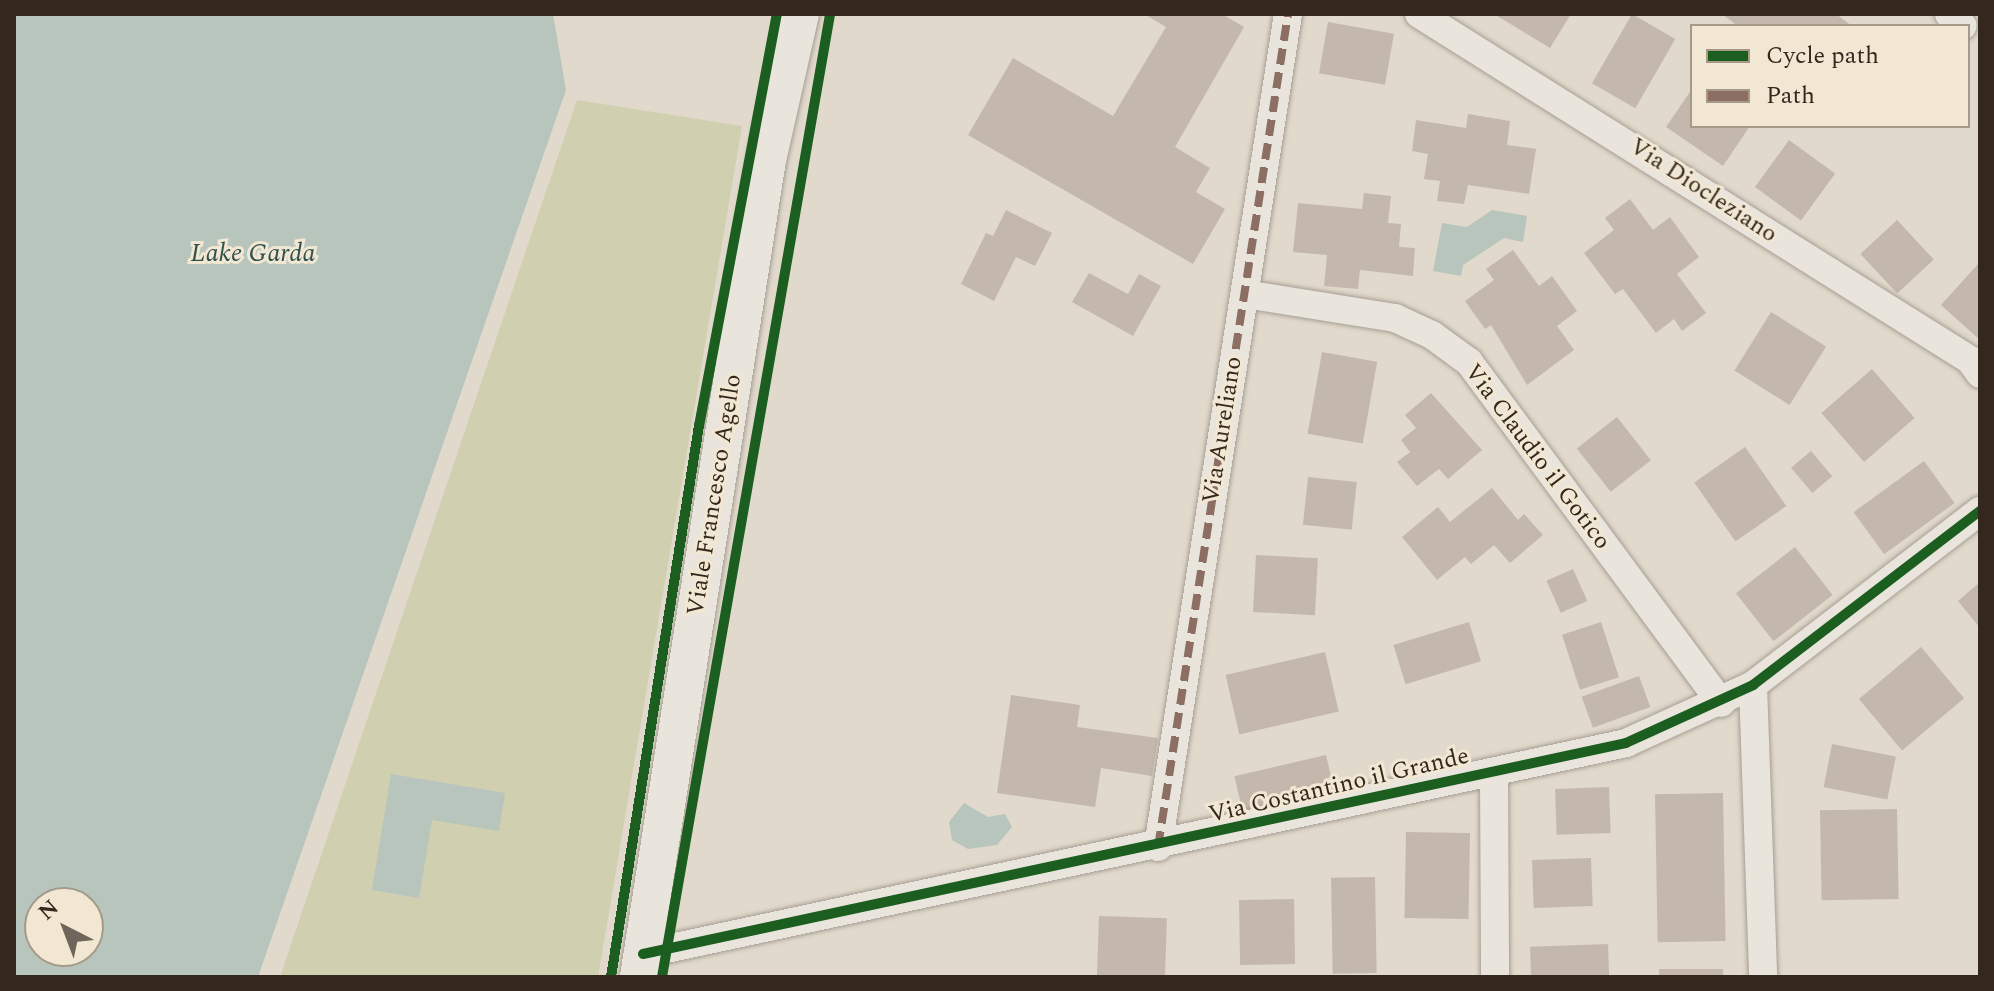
<!DOCTYPE html>
<html>
<head>
<meta charset="utf-8">
<style>
	body { margin:0 }
	#map { position:relative; width:1994px; height:991px; overflow:hidden; background:#e1d9cb; font-family:Spectral,serif }
	div>[style] { position:absolute }
	.green>* { inset:0; background:#d0cfaf }
	.water>* { inset:0; background:#b7c5bc }
	.building>* { inset:0; background:#c4b8ac; transform-origin:0 0 }
	.roads { filter:drop-shadow(0 0 2px #a69e95) drop-shadow(0 0 2px #a69e95) }
	.street>* { height:28px; margin:-14px; padding:0 14px; transform-origin:14px; border-radius:14px; background:#eae5dc }
	.secondary>* { height:38px; margin:-19px; padding:0 19px; transform-origin:19px; border-radius:19px; background:#eae5dc }
	.quiet>* { height:8px; margin-top:-4px; transform-origin:0; background:repeating-linear-gradient(90deg,#8d6e63 0 16px,transparent 0 24px) }
	.cycleway>* { height:10px; margin:-5px; padding:0 5px; transform-origin:5px; border-radius:5px; background:#1b5e20 }
	span { translate:-50% -50%; white-space:nowrap; text-align:center; line-height:1.15; -webkit-text-stroke:6px #f1e7d2; paint-order:stroke }
	.street-label { font-size:24px; color:#33271e }
	.water-label { font-size:26px; color:#2f514e; font-style:italic }
	.frame { position:absolute; inset:0; border:16px solid #33271e; pointer-events:none }
	.legend { position:absolute; left:1690px; top:24px; width:280px; height:104px; box-sizing:border-box; background:#f1e7d2; border:2px solid #a59a8a; margin:0; padding:10px 14px; list-style:none; font-size:24px; color:#33271e }
	.legend li { display:flex; align-items:center; gap:16px; height:40px }
	.legend b { width:40px; border:2px solid #a59a8a }
	.north { position:absolute; left:24px; top:887px; width:80px; height:80px; box-sizing:border-box; background:#f1e7d2; border:2px solid #a59a8a; border-radius:50%; rotate:318deg; font-size:22px; font-weight:700; line-height:32px; text-align:center; color:#33271e }
	.north::after { content:''; display:block; margin:auto; width:28px; height:36px; background:#70655b; clip-path:polygon(50% 0,100% 100%,50% 72%,0 100%) }
</style>
</head>
<body>
<div id="map">
	<div class="green">
		<i style="clip-path:polygon(577px 100px,742px 126px,598px 977px,280px 977px)"></i>
	</div>
	<div class="water">
		<i style="clip-path:polygon(evenodd,14px 14px,553px 14px,566px 90px,258px 977px,14px 977px,14px 14px,40px 903px,88px 903px,88px 951px,40px 951px,40px 903px)"></i>
		<i style="clip-path:polygon(1492px 210px,1527px 216px,1523px 242px,1504px 238px,1463px 265px,1461px 276px,1433px 271px,1442px 223px,1467px 227px)"></i>
		<i style="clip-path:polygon(391px 774px,505px 793px,499px 831px,432px 820px,419px 898px,372px 890px)"></i>
		<i style="clip-path:polygon(964px 803px,988px 817px,1005px 814px,1012px 827px,997px 845px,968px 849px,952px 840px,949px 822px)"></i>
	</div>
	<div class="building">
		<i style="clip-path:polygon(1144px 14px,1222px 14px,1244px 27px,1175px 147px,1210px 168px,1196px 192px,1225px 209px,1193px 264px,968px 135px,1013px 58px,1113px 116px,1166px 27px)"></i>
		<i style="clip-path:polygon(1494px 14px,1571px 14px,1550px 48px)"></i>
		<i style="left:1632px;top:14px;width:50px;height:80px;rotate:30deg"></i>
		<i style="clip-path:polygon(1722px 14px,1836px 14px,1852px 26px,1738px 26px)"></i>
		<i style="left:1328px;top:22px;width:67px;height:52px;rotate:10deg"></i>
		<i style="clip-path:polygon(1692px 89px,1692px 126px,1750px 126px,1723px 166px,1666px 127px)"></i>
		<i style="clip-path:polygon(1468px 114px,1510px 121px,1507px 145px,1536px 149px,1529px 194px,1468px 185px,1464px 204px,1437px 201px,1440px 181px,1424px 179px,1428px 154px,1412px 151px,1416px 120px,1466px 128px)"></i>
		<i style="left:1789px;top:140px;width:57px;height:58px;rotate:36deg"></i>
		<i style="clip-path:polygon(1364px 193px,1391px 196px,1388px 223px,1401px 224px,1399px 247px,1415px 248px,1413px 276px,1360px 270px,1358px 289px,1324px 286px,1327px 255px,1293px 252px,1298px 203px,1362px 209px)"></i>
		<i style="clip-path:polygon(1630px 199px,1653px 230px,1670px 217px,1699px 257px,1677px 274px,1706px 313px,1682px 331px,1674px 319px,1656px 333px,1623px 289px,1615px 294px,1584px 253px,1614px 230px,1605px 218px)"></i>
		<i style="clip-path:polygon(1006px 210px,1052px 233px,1035px 266px,1016px 257px,994px 301px,961px 284px,986px 233px,993px 236px)"></i>
		<i style="left:1897px;top:220px;width:54px;height:50px;rotate:47deg"></i>
		<i style="clip-path:polygon(1513px 250px,1539px 286px,1552px 276px,1577px 311px,1557px 326px,1574px 350px,1527px 385px,1491px 325px,1485px 329px,1465px 301px,1494px 280px,1486px 269px)"></i>
		<i style="clip-path:polygon(1978px 264px,1980px 266px,1980px 340px,1941px 305px)"></i>
		<i style="clip-path:polygon(1089px 273px,1128px 294px,1139px 274px,1161px 286px,1133px 336px,1072px 302px)"></i>
		<i style="left:1771px;top:312px;width:65px;height:69px;rotate:32deg"></i>
		<i style="left:1322px;top:352px;width:56px;height:83px;rotate:10deg"></i>
		<i style="left:1872px;top:369px;width:65px;height:67px;rotate:49deg"></i>
		<i style="clip-path:polygon(1431px 393px,1482px 450px,1448px 479px,1439px 469px,1417px 486px,1397px 462px,1410px 452px,1401px 440px,1416px 428px,1405px 415px)"></i>
		<i style="left:1617px;top:417px;width:55px;height:51px;rotate:52deg"></i>
		<i style="left:1745px;top:447px;width:72px;height:62px;rotate:55deg"></i>
		<i style="left:1811px;top:451px;width:33px;height:26px;rotate:50deg"></i>
		<i style="left:1924px;top:461px;width:52px;height:87px;rotate:54deg"></i>
		<i style="left:1308px;top:477px;width:49px;height:48px;rotate:6deg"></i>
		<i style="clip-path:polygon(1492px 488px,1518px 520px,1524px 514px,1543px 535px,1510px 563px,1494px 545px,1471px 564px,1465px 557px,1437px 580px,1402px 537px,1438px 507px,1450px 522px)"></i>
		<i style="left:1795px;top:547px;width:61px;height:75px;rotate:52deg"></i>
		<i style="left:1256px;top:555px;width:62px;height:57px;rotate:3deg"></i>
		<i style="left:1573px;top:569px;width:35px;height:29px;rotate:66deg"></i>
		<i style="clip-path:polygon(1980px 582px,1980px 628px,1958px 601px)"></i>
		<i style="left:1469px;top:622px;width:41px;height:79px;rotate:73deg"></i>
		<i style="left:1601px;top:622px;width:58px;height:41px;rotate:72deg"></i>
		<i style="left:1921px;top:647px;width:67px;height:81px;rotate:50deg"></i>
		<i style="left:1325px;top:652px;width:61px;height:102px;rotate:77deg"></i>
		<i style="left:1639px;top:676px;width:33px;height:61px;rotate:70deg"></i>
		<i style="clip-path:polygon(1011px 695px,1080px 705px,1077px 727px,1158px 738px,1152px 776px,1101px 768px,1095px 807px,997px 793px)"></i>
		<i style="left:1832px;top:744px;width:65px;height:44px;rotate:11deg"></i>
		<i style="left:1326px;top:755px;width:41px;height:94px;rotate:77deg"></i>
		<i style="left:1609px;top:787px;width:46px;height:54px;rotate:88deg"></i>
		<i style="left:1723px;top:793px;width:148px;height:68px;rotate:89deg"></i>
		<i style="left:1897px;top:809px;width:90px;height:77px;rotate:89deg"></i>
		<i style="left:1406px;top:832px;width:64px;height:86px;rotate:1deg"></i>
		<i style="left:1591px;top:858px;width:48px;height:59px;rotate:88deg"></i>
		<i style="left:1375px;top:877px;width:96px;height:44px;rotate:89deg"></i>
		<i style="left:1294px;top:899px;width:65px;height:55px;rotate:89deg"></i>
		<i style="left:1099px;top:916px;width:68px;height:59px;rotate:2deg"></i>
		<i style="left:1608px;top:944px;width:33px;height:78px;rotate:88deg"></i>
		<i style="left:1723px;top:969px;width:8px;height:64px;rotate:90deg"></i>
	</div>
	<div class="roads">
		<div class="street">
			<i style="left:1419px;top:14px;width:651px;rotate:32.13deg"></i>
			<i style="left:1970px;top:360px;width:17px;rotate:54deg"></i>
			<i style="left:1949px;top:14px;width:18px;rotate:41deg"></i>
			<i style="left:1245px;top:294px;width:152px;rotate:9.1deg"></i>
			<i style="left:1395px;top:318px;width:41px;rotate:24.7deg"></i>
			<i style="left:1432px;top:335px;width:46px;rotate:36.1deg"></i>
			<i style="left:1469px;top:362px;width:424px;rotate:53.5deg"></i>
			<i style="left:1753px;top:685px;width:292px;rotate:88deg"></i>
			<i style="left:1494px;top:772px;width:205px;rotate:89.7deg"></i>
			<i style="left:1158px;top:847px;width:843px;rotate:-81.13deg"></i>
			<i style="left:643px;top:954px;width:1005px;rotate:-12.11deg"></i>
			<i style="left:1626px;top:743px;width:140px;rotate:-24.5deg"></i>
			<i style="left:1753px;top:685px;width:286px;rotate:-37.5deg"></i>
		</div>
		<div class="secondary">
			<i style="left:639px;top:977px;width:827px;rotate:-81.1deg"></i>
			<i style="left:767px;top:160px;width:150px;rotate:-77.3deg"></i>
		</div>
	</div>
	<div class="quiet">
		<i style="left:1158px;top:847px;width:843px;rotate:-81.13deg"></i>
	</div>
	<div class="cycleway">
		<i style="left:643px;top:954px;width:1005px;rotate:-12.11deg"></i>
		<i style="left:1626px;top:743px;width:140px;rotate:-24.5deg"></i>
		<i style="left:1753px;top:685px;width:286px;rotate:-37.5deg"></i>
		<i style="left:611px;top:977px;width:558px;rotate:-80.93deg"></i>
		<i style="left:699px;top:426px;width:419px;rotate:-79.3deg"></i>
		<i style="left:662px;top:977px;width:978px;rotate:-80.1deg"></i>
	</div>
	<div class="street-label">
		<span style="left:1703px;top:191px;rotate:33deg">Via Diocleziano</span>
		<span style="left:1223px;top:430px;rotate:-81deg">Via Aureliano</span>
		<span style="left:1537px;top:457px;rotate:53deg">Via Claudio il Gotico</span>
		<span style="left:715px;top:495px;rotate:-81deg">Viale Francesco Agello</span>
		<span style="left:1339px;top:786px;rotate:-13deg">Via Costantino il Grande</span>
	</div>
	<div class="water-label">
		<span style="left:253px;top:254px">Lake Garda</span>
	</div>
	<div class="frame"></div>
	<ul class="legend">
	<li><b style="height:10px;background:#1b5e20"></b>Cycle path</li>
	<li><b style="height:10px;background:#8d6e63"></b>Path</li>
	</ul>
	<div class="north">N</div>
</div>
</body>
</html>
